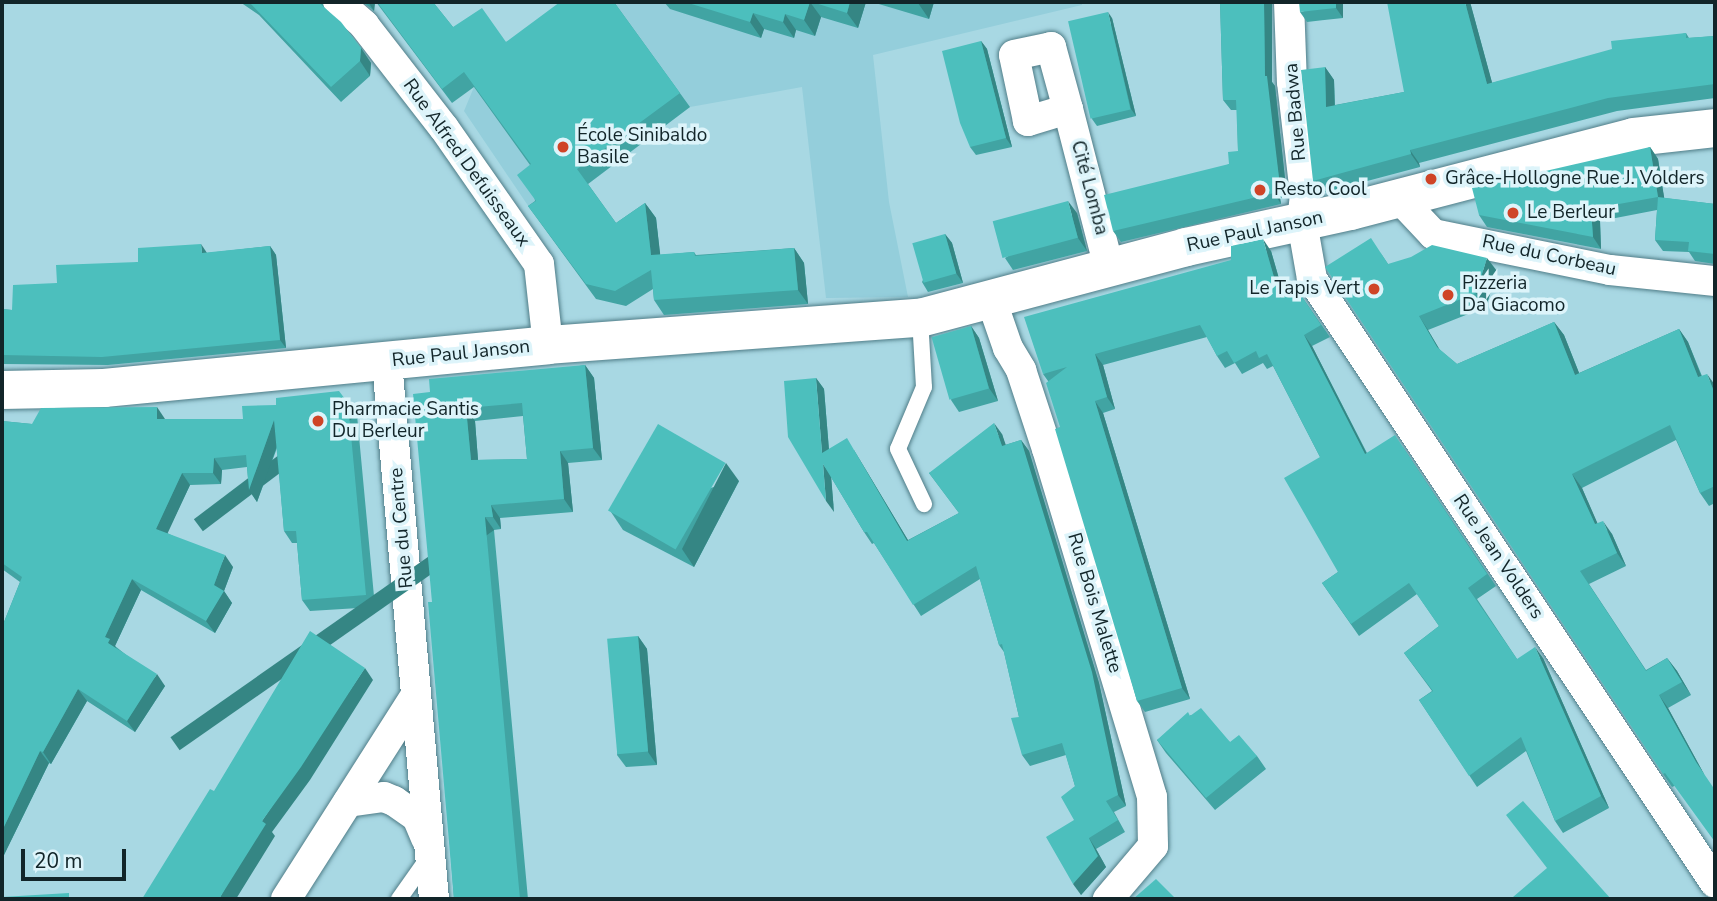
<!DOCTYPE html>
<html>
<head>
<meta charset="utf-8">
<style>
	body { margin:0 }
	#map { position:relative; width:1717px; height:901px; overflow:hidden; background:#a8d8e3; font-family:"Nunito Sans",sans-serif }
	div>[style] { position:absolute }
	.built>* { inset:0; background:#94cedb }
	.roads { filter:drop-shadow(0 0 2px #507d88) drop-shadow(0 0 2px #507d88) }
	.lane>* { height:16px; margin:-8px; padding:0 8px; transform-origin:8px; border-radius:8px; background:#fff }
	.street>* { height:30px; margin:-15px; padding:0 15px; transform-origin:15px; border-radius:15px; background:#fff }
	.secondary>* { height:38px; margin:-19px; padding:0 19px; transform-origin:19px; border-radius:19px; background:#fff }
	.wall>* { inset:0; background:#41a4a3 }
	.shaded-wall>* { inset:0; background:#358684; transform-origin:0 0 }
	.building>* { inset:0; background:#4cbfbd; transform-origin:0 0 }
	.dots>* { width:19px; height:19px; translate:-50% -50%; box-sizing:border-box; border:4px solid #ddf4fa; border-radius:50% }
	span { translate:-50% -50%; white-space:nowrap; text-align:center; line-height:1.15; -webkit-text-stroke:7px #ddf4fa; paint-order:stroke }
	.street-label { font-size:19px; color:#122529 }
	.poi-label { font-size:19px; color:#122529 }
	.left { translate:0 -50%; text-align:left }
	.right { translate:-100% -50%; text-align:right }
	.frame { position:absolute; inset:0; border:4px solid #122529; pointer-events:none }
	.scale { position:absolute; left:21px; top:849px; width:105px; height:32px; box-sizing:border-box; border:4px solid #122529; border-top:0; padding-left:9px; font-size:21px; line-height:24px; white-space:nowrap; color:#122529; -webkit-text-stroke:5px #ddf4fa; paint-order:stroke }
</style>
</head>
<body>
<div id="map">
	<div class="built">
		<i style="clip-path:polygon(590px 2px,1082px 2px,1082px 5px,873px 55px,889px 202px,908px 297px,826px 298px,802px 87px,690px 107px,546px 216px,533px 213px,464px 111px,474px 87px)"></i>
	</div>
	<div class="roads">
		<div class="lane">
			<i style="left:920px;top:318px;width:69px;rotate:86.7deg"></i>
			<i style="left:924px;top:387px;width:67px;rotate:112.8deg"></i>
			<i style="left:898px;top:449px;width:61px;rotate:64.7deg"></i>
			<i style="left:399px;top:899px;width:50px;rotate:-54.7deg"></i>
		</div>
		<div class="street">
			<i style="left:338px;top:2px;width:35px;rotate:41deg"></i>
			<i style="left:364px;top:25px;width:130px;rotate:52.2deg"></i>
			<i style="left:444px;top:128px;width:166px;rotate:55.1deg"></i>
			<i style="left:539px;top:264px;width:81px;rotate:83.7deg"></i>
			<i style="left:1289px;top:2px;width:80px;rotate:87.9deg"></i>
			<i style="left:1292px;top:82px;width:113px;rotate:83.4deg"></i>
			<i style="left:1305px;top:194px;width:28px;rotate:96deg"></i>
			<i style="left:1302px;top:222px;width:58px;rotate:80deg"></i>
			<i style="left:1312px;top:279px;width:726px;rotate:56.29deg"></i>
			<i style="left:1068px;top:109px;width:42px;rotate:163.3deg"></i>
			<i style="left:1028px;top:121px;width:67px;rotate:-102deg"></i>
			<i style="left:1014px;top:55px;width:38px;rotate:-12deg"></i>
			<i style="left:1051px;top:47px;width:64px;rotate:74.7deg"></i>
			<i style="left:1068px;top:109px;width:163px;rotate:75.5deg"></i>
			<i style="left:1399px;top:198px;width:50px;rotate:46.6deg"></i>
			<i style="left:1433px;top:234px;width:181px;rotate:11.5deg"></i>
			<i style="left:1610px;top:270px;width:106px;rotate:6deg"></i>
			<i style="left:991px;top:299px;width:52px;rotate:70.9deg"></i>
			<i style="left:1008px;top:348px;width:26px;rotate:59deg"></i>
			<i style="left:1021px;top:370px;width:83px;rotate:71.8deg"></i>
			<i style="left:1047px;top:449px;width:363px;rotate:73.2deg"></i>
			<i style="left:1152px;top:797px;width:49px;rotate:88.8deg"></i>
			<i style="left:1153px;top:846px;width:70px;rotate:130.3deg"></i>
			<i style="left:387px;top:362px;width:539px;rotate:85deg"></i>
			<i style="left:348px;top:802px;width:36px;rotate:-8deg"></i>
			<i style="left:384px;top:797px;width:11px;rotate:22deg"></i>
			<i style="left:394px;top:801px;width:28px;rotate:35deg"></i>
			<i style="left:417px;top:817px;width:23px;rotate:67deg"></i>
			<i style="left:286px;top:899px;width:242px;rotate:-57.5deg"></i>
		</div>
		<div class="secondary">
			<i style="left:2px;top:390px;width:102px;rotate:-1.1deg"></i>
			<i style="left:104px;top:388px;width:446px;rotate:-5.5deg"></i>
			<i style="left:548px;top:345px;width:373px;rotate:-4.2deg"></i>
			<i style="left:920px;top:318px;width:275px;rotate:-14.9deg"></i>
			<i style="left:1186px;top:247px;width:168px;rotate:-12.4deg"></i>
			<i style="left:1350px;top:211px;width:293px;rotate:-14.6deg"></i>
			<i style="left:1634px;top:137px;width:81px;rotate:-6.3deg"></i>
		</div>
	</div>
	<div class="wall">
		<i style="clip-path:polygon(240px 2px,322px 2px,324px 7px,361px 48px,371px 63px,370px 76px,341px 102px,259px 15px)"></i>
		<i style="clip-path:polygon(363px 2px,375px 2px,374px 11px)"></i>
		<i style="clip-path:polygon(376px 2px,433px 2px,453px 27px,506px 42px,614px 2px,690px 107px,588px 184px,616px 223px,645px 203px,656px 218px,660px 255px,694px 252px,696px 255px,794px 248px,804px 263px,808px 304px,664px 315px,654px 300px,653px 289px,626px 306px,596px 299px,528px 206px,535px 201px,530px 165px,474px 87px,452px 103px)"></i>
		<i style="clip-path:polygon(664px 2px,866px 2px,858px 28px,821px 17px,815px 36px,796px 30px,794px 38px,764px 29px,761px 38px,670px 9px)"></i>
		<i style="clip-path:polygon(872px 2px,934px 2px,929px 19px)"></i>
		<i style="clip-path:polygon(1220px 2px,1272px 2px,1272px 82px,1275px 86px,1287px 197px,1280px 198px,1281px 204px,1121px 242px,1113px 231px,1229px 164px,1238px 151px,1237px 110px,1231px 110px,1223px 100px)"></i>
		<i style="clip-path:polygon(1343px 2px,1343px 18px,1307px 22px,1300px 12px)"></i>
		<i style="clip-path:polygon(1470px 2px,1492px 83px,1686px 33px,1689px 38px,1715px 36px,1715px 98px,1617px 111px,1419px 163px,1420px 167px,1322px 193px,1313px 181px,1325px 67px,1334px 80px,1335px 105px,1404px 92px)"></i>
		<i style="clip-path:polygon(1112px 18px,1136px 116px,1097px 126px,1092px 119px)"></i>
		<i style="clip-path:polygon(981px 41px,987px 49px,1012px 147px,976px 155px,970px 147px)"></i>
		<i style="clip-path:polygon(1650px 147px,1658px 159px,1664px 198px,1715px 204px,1715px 264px,1695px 261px,1689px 252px,1663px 251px,1655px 240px,1657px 210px,1600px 221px,1601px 249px,1487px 227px,1479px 215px)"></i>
		<i style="clip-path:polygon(1077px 213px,1087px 251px,1013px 270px,1005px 258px)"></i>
		<i style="clip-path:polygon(945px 234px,952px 243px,963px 283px,928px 292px,922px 282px)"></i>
		<i style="clip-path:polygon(270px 246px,276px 255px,286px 348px,108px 365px,2px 364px,2px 309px,12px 310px,57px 283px,138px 262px,207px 253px)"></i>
		<i style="clip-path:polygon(1271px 251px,1284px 296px,1296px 288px,1330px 337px,1312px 346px,1367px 453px,1403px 447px,1496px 586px,1477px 599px,1517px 659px,1543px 658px,1609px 808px,1563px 833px,1555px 821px,1526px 751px,1477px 787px,1419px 700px,1432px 691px,1404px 653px,1439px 626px,1417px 594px,1359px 636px,1322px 583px,1338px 572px,1320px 457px,1273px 366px,1267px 369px,1263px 363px,1242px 374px,1235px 363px,1225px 368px,1217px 356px,1207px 337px,1103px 365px,1115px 409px,1103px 413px,1190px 699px,1145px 712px,1137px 701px,1048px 381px,1043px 374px)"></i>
		<i style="clip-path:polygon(1380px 252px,1388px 264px,1497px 271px,1486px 307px,1428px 330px,1440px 350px,1457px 364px,1554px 322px,1564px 335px,1579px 373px,1679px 329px,1688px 342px,1702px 376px,1715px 385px,1715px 503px,1709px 506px,1700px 493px,1676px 440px,1582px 488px,1597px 523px,1612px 534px,1626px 566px,1589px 584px,1646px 670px,1667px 658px,1677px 671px,1691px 695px,1668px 708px,1704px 774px,1672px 787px,1663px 774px)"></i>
		<i style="clip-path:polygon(971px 326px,979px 338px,998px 401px,959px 412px,951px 400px)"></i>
		<i style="clip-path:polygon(evenodd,585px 365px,594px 378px,602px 460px,568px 463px,573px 512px,500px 518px,501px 529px,494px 530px,528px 899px,454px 899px,432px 602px,430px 392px,585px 365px,523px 416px,527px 459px,478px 460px,475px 421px,523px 416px)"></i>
		<i style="clip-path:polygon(816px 378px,824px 389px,829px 449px,854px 450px,908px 540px,959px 513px,929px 473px,1002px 434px,1005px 445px,1021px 440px,1029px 451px,1099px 683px,1126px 806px,1114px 812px,1125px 832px,1096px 849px,1106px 867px,1081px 895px,1074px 820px,1075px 786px,1066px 755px,1030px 766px,1022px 755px,1019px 717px,1004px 652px,999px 645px,980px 579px,921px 616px,874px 543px,872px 544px,864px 532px,831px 477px,834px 512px)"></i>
		<i style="clip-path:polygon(357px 415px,375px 607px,310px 611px,302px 600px,297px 543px,292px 543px,284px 531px,277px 448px,257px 502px,249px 490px,247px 467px,222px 470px,221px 484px,190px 485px,167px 533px,233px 567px,224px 591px,232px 603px,215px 633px,141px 590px,115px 646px,165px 686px,135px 732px,87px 701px,51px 764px,49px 763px,3px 857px,2px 856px,2px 627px,20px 582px,2px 569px,2px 421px,32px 424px,165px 419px,243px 419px)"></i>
		<i style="clip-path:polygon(739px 481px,694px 567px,623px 530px,611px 512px)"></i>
		<i style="clip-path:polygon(638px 636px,647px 649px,657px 765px,626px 767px,617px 755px)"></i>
		<i style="clip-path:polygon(1191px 715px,1230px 742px,1257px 756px,1266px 769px,1215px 810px,1166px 753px,1157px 740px)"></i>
	</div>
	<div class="shaded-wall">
		<i style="clip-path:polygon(368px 2px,375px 2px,374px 11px)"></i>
		<i style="clip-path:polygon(810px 2px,821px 17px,815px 36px,804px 20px)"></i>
		<i style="clip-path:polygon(850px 2px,866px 2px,858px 28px,847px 13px)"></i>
		<i style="clip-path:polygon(919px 2px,934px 2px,929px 19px,918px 3px)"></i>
		<i style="clip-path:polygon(1264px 2px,1272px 2px,1272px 82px,1275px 86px,1287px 197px,1280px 186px,1265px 76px)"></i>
		<i style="clip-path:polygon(1336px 2px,1343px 2px,1343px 18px,1336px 8px)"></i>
		<i style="clip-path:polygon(1465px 2px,1470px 2px,1496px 97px,1487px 84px)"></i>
		<i style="clip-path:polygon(1108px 12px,1112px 18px,1136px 116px,1131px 109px)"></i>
		<i style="clip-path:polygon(753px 13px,764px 29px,761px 38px,750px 22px)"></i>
		<i style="clip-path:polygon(785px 14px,796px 30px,794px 38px,783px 22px)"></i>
		<i style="clip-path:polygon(981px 41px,987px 49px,1012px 147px,1006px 138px)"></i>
		<i style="clip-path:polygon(361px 48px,371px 63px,370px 76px,360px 61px)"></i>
		<i style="clip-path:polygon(1325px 67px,1334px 80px,1335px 119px,1326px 107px)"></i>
		<i style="clip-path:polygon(1650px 147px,1658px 159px,1666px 209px,1658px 197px)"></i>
		<i style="clip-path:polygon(1410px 150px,1419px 163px,1420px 167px,1411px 154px)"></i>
		<i style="clip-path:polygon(1273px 187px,1280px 198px,1281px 204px,1274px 193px)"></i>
		<i style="clip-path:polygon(1068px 201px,1077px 213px,1087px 251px,1078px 238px)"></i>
		<i style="clip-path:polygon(645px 203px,656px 218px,662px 270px,651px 255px)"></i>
		<i style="clip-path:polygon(1591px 209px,1600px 221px,1601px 249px,1593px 237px)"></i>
		<i style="clip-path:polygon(945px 234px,952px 243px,963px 283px,956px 273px)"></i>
		<i style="clip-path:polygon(1263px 239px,1271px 251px,1288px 310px,1280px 298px)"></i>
		<i style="clip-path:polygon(201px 244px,207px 253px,202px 253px)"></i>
		<i style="clip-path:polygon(270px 246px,276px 255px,286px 348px,280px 340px)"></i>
		<i style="clip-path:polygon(794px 248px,804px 263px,808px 304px,798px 290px)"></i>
		<i style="clip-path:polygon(1487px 258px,1497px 271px,1486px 307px,1476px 293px)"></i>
		<i style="clip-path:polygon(1419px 316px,1428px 330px,1446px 361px,1437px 347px)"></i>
		<i style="clip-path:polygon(1554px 322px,1564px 335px,1585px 388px,1575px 375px)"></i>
		<i style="clip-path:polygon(971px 326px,979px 338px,998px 401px,989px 388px)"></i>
		<i style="clip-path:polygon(1679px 329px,1688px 342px,1707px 391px,1698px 377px)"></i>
		<i style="clip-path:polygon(1304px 335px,1312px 346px,1373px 466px,1365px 454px)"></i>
		<i style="clip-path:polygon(1095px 354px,1103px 365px,1115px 409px,1107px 397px)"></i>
		<i style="clip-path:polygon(585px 365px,594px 378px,602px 460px,593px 448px)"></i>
		<i style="clip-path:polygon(1707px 374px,1715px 385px,1715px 394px)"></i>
		<i style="clip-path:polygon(816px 378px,824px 389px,830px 464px,822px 453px)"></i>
		<i style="clip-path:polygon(1095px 401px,1103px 413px,1190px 699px,1182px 688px)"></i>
		<i style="left:348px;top:403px;width:15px;height:193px;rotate:53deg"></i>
		<i style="clip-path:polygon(157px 407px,165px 419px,157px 419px)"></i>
		<i style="clip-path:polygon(466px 408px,475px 421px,479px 473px,471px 460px)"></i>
		<i style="clip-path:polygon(274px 420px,282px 432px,257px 502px,249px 490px)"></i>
		<i style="clip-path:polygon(994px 423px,1002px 434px,1010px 457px,1002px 446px)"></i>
		<i style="clip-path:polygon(847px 438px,854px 450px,915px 552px,907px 541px)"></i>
		<i style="clip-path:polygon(1021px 440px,1029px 451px,1099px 683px,1126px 806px,1118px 795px)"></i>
		<i style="clip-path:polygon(560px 451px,568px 463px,573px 512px,564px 499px)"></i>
		<i style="clip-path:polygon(214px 458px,222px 470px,221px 484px,213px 473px)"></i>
		<i style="clip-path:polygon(726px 463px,739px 481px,694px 567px,682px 549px)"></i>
		<i style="clip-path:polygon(823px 464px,831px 475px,834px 512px,826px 501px)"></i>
		<i style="clip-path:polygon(182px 473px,190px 485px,164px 541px,156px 529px)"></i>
		<i style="clip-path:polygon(1572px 474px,1582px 488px,1604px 538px,1595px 524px)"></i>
		<i style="clip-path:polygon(491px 505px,500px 518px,501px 529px,493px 517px)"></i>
		<i style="left:485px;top:517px;width:16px;height:384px;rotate:55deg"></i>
		<i style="clip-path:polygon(1603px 521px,1612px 534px,1626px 566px,1617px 553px)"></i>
		<i style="clip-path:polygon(225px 555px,233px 567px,224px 591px,232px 603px,215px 633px,206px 621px,214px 585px)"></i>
		<i style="clip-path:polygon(132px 579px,141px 590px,115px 646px,118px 651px,108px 643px,105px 637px)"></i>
		<i style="clip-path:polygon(638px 636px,647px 649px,657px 765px,648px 752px)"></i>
		<i style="clip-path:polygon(1535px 647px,1543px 658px,1609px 808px,1601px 796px)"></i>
		<i style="clip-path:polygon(1667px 658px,1677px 671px,1691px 695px,1682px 682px)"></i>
		<i style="clip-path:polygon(365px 668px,373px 680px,310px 780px,272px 832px,275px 836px,236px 899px,219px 899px,262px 821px)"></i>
		<i style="clip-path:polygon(157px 674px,165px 686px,135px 732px,127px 721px)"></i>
		<i style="clip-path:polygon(78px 689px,87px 701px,51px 764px,43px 752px)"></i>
		<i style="clip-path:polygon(1659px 695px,1668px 708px,1705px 776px,1696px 762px)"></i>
		<i style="clip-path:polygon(40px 751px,49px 763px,3px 857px,2px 855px,2px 831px)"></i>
		<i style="clip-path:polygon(1089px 838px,1096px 849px,1106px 867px,1081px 895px,1073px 884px)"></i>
	</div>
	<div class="building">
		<i style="clip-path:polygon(249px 2px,318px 2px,341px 22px,361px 48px,360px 61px,331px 87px)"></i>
		<i style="clip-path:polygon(377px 2px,433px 2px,453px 27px,482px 8px,506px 42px,560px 2px,614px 2px,680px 93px,577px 169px,616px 223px,645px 203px,651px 255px,694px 252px,695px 256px,794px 248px,798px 290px,654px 300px,651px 270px,615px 291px,586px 284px,528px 206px,536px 201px,517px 175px,531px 164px,464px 72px,442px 89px)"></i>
		<i style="clip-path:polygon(685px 2px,810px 2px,804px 20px,785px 14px,783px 22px,753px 13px,750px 22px)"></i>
		<i style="clip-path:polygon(812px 2px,850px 2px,847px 13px)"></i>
		<i style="clip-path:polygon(1220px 2px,1264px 2px,1265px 76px,1267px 76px,1280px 186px,1273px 187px,1274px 193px,1113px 231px,1104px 195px,1229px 164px,1228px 152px,1238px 151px,1236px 100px,1223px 100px)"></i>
		<i style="clip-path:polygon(1299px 2px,1336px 2px,1336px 8px,1300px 12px)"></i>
		<i style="clip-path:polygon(1387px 2px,1465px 2px,1487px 84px,1612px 49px,1611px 41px,1686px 33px,1686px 38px,1715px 36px,1715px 84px,1608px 98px,1410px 150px,1411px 154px,1313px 181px,1301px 70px,1325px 67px,1326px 107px,1404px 92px)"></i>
		<i style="left:1108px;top:12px;width:100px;height:41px;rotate:77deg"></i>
		<i style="clip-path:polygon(981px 41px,1006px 138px,970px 147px,960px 123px,942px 51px)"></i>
		<i style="clip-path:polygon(1650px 147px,1658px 197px,1591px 209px,1593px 237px,1479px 215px,1472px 188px)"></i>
		<i style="clip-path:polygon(1658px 197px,1715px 204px,1715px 254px,1688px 251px,1689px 242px,1655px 240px)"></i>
		<i style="left:1068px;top:201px;width:38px;height:78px;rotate:75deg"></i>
		<i style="left:945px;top:234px;width:41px;height:34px;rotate:74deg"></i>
		<i style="clip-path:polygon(1371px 238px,1388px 264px,1411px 257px,1432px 245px,1487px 258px,1476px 293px,1419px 316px,1437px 347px,1457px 364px,1554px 322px,1575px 375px,1679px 329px,1698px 377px,1707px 374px,1715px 394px,1715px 486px,1700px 493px,1670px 425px,1572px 474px,1595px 524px,1603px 521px,1617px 553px,1580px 571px,1646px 671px,1667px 658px,1682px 682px,1659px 695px,1696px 762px,1715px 790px,1715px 842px,1665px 773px,1663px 774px,1325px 267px)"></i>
		<i style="clip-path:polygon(1263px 239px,1280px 298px,1296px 288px,1321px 325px,1304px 335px,1365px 454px,1395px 435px,1487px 574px,1468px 588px,1517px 659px,1535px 647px,1601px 796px,1555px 821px,1521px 737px,1469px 776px,1419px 700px,1433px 691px,1404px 653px,1439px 626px,1409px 583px,1351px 624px,1322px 583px,1338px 572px,1284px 478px,1320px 457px,1267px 354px,1259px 358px,1256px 351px,1234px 363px,1227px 351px,1217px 356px,1200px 325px,1095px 354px,1107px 397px,1095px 401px,1182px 688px,1137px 701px,1055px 429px,1060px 427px,1046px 383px,1067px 367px,1043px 374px,1024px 317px,1231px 260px,1231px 246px)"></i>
		<i style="clip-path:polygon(201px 244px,202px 253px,270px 246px,280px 340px,102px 357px,2px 355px,2px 309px,12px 310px,13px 285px,57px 283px,56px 265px,138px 262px,138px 248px)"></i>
		<i style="left:971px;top:326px;width:65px;height:41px;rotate:74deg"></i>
		<i style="clip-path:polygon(evenodd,585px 365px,593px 448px,560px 451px,564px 499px,491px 505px,493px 517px,485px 517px,520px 899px,454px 899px,428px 602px,432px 602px,413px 394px,430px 392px,429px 379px,585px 365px,522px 403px,527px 459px,471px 460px,466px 408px,522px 403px)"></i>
		<i style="clip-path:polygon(816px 378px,822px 453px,847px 438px,907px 541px,959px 513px,929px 473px,994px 423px,1002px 446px,1021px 440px,1092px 672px,1118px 795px,1106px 801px,1118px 820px,1089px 838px,1098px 856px,1073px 884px,1046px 837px,1074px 820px,1061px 797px,1075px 786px,1062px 743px,1022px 755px,1011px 718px,1019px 717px,1002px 644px,999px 645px,976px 566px,913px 605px,867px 532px,864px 532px,823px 464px,826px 501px,788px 437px,784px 381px)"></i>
		<i style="clip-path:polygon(339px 391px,348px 403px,366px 595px,302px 600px,296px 531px,284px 531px,274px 420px,249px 490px,246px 455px,214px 458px,213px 473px,182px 473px,156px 529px,225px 555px,214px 585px,224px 591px,206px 621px,132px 579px,105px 637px,110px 639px,108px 643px,157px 674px,127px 721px,78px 689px,43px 752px,40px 751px,2px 831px,2px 627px,22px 577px,2px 563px,2px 421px,32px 424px,41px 408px,157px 407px,157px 419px,243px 419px,242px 406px,276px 405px,276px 398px)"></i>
		<i style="left:658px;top:424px;width:78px;height:100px;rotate:30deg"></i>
		<i style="clip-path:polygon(310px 631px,365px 668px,301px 767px,262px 821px,266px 824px,219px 899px,142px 899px,210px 789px,214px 791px)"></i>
		<i style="left:638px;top:636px;width:116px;height:31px;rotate:85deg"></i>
		<i style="clip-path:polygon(1201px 708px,1230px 742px,1239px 735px,1257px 756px,1206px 798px,1157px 740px,1188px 712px,1190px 716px)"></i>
		<i style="clip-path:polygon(1523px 801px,1611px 899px,1515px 899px,1513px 897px,1547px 868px,1506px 815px)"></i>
		<i style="clip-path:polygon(1156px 879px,1176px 899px,1133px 899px)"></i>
		<i style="clip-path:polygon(69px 893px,69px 899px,2px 899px,2px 897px)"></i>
	</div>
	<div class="dots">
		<i style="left:563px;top:147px;background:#cf4427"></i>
		<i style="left:1431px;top:179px;background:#cf4427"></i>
		<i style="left:1260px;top:190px;background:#cf4427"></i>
		<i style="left:1513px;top:213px;background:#cf4427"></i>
		<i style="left:1374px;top:289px;background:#cf4427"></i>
		<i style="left:1448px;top:295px;background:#cf4427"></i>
		<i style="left:318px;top:421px;background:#cf4427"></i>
	</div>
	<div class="street-label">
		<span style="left:1296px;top:112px;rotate:-95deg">Rue Badwa</span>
		<span style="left:466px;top:163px;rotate:54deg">Rue Alfred Defuisseaux</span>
		<span style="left:1089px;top:188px;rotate:75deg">Cité Lomba</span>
		<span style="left:1255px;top:232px;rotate:-12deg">Rue Paul Janson</span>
		<span style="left:1549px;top:256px;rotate:12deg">Rue du Corbeau</span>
		<span style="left:461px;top:354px;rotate:-6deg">Rue Paul Janson</span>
		<span style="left:402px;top:528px;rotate:-95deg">Rue du Centre</span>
		<span style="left:1498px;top:557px;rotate:56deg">Rue Jean Volders</span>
		<span style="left:1094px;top:603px;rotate:73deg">Rue Bois Malette</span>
	</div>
	<div class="poi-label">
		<span class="left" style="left:577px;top:147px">École Sinibaldo<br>Basile</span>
		<span class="left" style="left:1445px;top:179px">Grâce-Hollogne Rue J. Volders</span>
		<span class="left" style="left:1274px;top:190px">Resto Cool</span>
		<span class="left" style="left:1527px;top:213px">Le Berleur</span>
		<span class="left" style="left:1462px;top:295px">Pizzeria<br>Da Giacomo</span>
		<span class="right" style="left:1360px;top:289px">Le Tapis Vert</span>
		<span class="left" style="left:332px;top:421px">Pharmacie Santis<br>Du Berleur</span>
	</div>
	<div class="frame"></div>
	<div class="scale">20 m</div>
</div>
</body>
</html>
